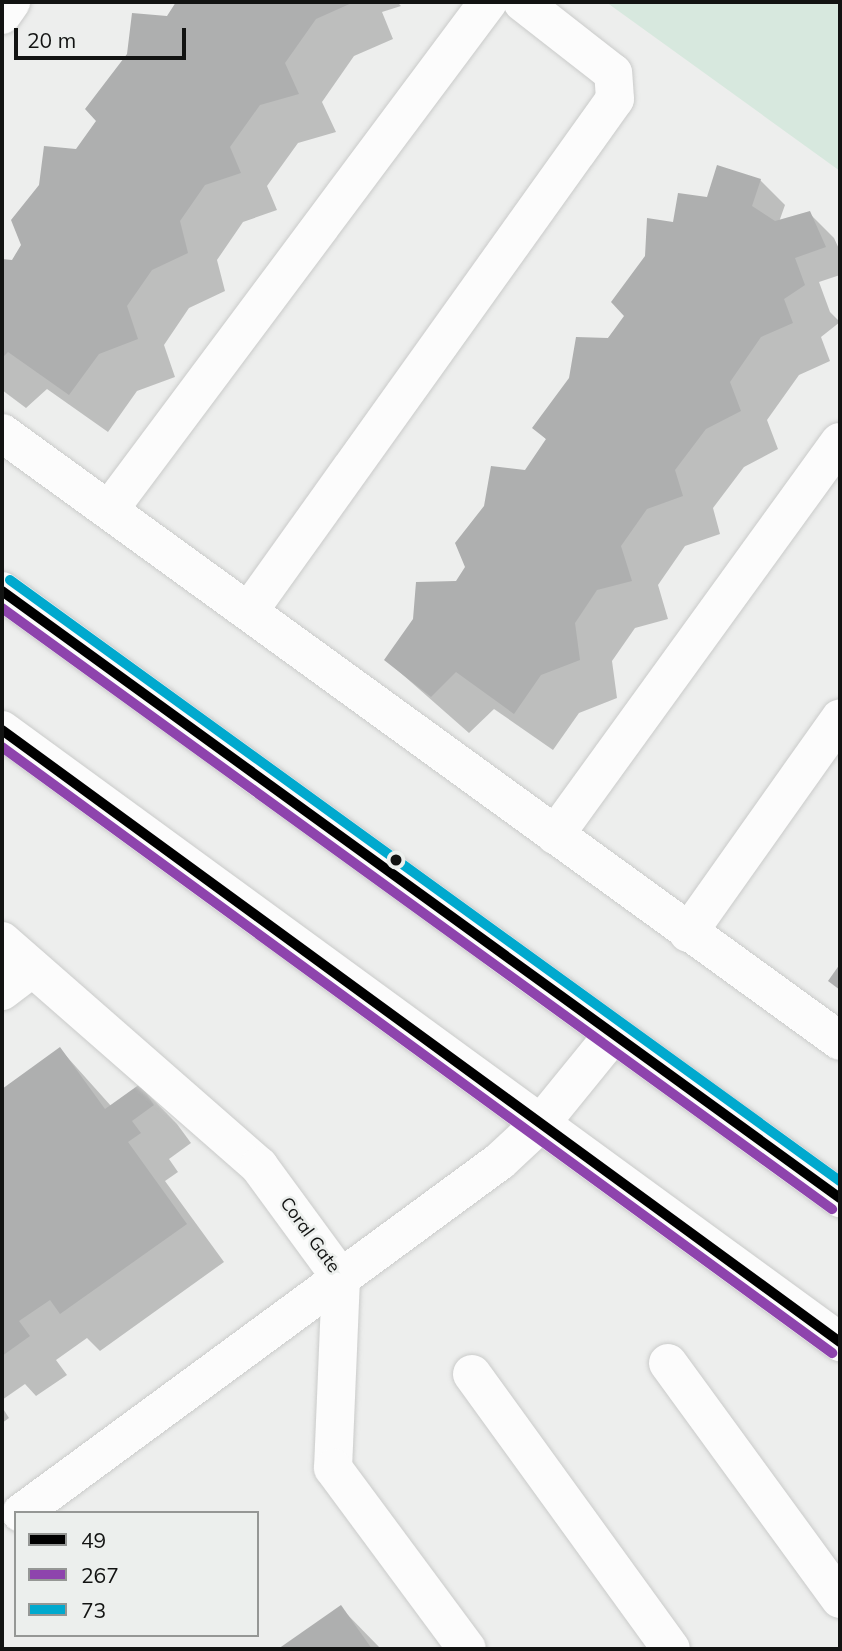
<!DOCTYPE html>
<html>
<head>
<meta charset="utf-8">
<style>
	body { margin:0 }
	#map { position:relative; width:842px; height:1651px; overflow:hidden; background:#edeeed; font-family:Mulish,sans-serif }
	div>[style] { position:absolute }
	.green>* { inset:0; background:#d7e8de }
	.shadow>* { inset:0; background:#0003 }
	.building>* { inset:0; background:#aeafaf }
	.roads { filter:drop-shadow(0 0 2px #cacbca) drop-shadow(0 0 2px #cacbca) }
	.minor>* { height:38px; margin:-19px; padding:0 19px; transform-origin:19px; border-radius:19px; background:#fcfcfc }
	.major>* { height:38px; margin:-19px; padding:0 19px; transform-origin:19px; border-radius:19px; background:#fcfcfc }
	.bus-1>* { height:10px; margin:-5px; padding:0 5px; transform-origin:5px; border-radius:5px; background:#000 }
	.bus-2>* { height:10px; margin:-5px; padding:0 5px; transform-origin:5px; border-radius:5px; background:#8e44ad }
	.bus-3>* { height:10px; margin:-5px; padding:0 5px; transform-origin:5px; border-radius:5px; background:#00a9ce }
	.dots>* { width:19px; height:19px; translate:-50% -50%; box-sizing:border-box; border:4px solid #ecefed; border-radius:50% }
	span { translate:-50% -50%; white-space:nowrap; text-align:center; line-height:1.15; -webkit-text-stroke:5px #ecefed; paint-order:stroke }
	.street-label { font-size:18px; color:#121312 }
	.frame { position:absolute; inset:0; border:4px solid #121312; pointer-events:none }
	.legend { position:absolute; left:14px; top:1511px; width:245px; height:126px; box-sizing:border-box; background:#ecefed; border:2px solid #959795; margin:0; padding:9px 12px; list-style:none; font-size:21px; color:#121312 }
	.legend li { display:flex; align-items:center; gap:14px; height:35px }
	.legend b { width:35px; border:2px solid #959795 }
	.scale { position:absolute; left:14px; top:28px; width:172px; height:32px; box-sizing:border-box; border:4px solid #121312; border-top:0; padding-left:9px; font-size:21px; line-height:24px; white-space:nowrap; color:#121312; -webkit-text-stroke:5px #ecefed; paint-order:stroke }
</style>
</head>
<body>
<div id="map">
	<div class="green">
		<i style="clip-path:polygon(606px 2px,840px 2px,840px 171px)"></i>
	</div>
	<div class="shadow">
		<i style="clip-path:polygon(178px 2px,397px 2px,401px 6px,382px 12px,393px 39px,354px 56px,322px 102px,336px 132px,298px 143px,267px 186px,277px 210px,243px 222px,217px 260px,225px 291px,189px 308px,164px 345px,175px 377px,137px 391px,108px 432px,47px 389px,26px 408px,2px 390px,2px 261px,13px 262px,76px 151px)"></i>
		<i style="clip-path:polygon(760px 180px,785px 205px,779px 222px,809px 213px,834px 238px,840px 251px,840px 275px,819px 282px,830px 312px,840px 322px,821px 337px,830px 361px,799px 375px,767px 420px,778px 449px,744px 467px,713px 508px,720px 534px,685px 546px,658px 585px,668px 619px,635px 628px,612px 661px,617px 698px,579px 713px,553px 750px,494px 709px,469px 733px,386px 660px,457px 583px,547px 440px,535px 428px,626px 316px,675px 224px,709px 199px)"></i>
		<i style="clip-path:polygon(60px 1049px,111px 1106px,140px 1086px,177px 1124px,191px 1143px,169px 1159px,178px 1172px,165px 1181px,224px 1262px,100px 1351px,87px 1338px,56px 1360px,67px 1375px,36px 1396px,25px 1384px,2px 1400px,2px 1091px)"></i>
		<i style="clip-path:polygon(2px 1407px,9px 1418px,2px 1423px)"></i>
		<i style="clip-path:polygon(341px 1608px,381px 1649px,281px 1649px)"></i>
	</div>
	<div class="building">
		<i style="clip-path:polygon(176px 2px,354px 2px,316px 19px,285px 63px,299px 94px,260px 105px,230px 147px,241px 173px,205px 185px,180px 221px,188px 253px,152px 270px,127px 306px,138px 339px,99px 354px,69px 395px,8px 352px,2px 358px,2px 259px,12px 260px,21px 245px,11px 220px,39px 185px,44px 146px,76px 149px,96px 121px,85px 109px,127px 54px,132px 13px,167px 16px)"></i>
		<i style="clip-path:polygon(717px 165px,761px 179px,752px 206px,775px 221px,810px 211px,826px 247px,795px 258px,805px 285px,784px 299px,793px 323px,761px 337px,730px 382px,741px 411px,706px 429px,675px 470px,683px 496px,647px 509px,621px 546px,632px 581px,597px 590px,575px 623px,580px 660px,541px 675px,514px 714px,456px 672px,431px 697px,384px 660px,413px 619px,416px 582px,456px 581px,465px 567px,455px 543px,484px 506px,491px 466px,525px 470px,546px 439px,532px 428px,569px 378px,576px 337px,608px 338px,624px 316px,611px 302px,645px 256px,647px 218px,673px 222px,678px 193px,707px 197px)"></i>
		<i style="clip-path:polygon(840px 964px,840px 990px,828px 981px)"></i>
		<i style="clip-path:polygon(60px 1047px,105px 1109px,140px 1084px,154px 1105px,132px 1121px,141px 1133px,128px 1142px,187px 1224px,60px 1314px,50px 1300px,19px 1321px,30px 1336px,2px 1356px,2px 1089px)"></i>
		<i style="clip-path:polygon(341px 1605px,372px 1649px,278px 1649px)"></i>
	</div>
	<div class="roads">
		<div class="minor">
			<i style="left:2px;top:15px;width:16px;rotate:-55deg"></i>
			<i style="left:2px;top:433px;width:1035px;rotate:35.96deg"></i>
			<i style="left:109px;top:510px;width:634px;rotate:-53.27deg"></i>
			<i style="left:249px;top:611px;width:629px;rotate:-54.44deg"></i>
			<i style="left:615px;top:99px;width:26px;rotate:-94deg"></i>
			<i style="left:613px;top:73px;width:115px;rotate:-142deg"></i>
			<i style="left:555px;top:835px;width:485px;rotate:-54.1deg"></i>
			<i style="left:688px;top:933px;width:263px;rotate:-54.7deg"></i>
			<i style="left:2px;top:941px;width:342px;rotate:41.2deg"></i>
			<i style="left:259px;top:1166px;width:139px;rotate:53.8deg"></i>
			<i style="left:341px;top:1278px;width:190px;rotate:92.4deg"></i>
			<i style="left:333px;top:1468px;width:225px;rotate:53.5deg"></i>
			<i style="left:2px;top:991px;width:38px;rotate:-37deg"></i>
			<i style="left:668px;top:1363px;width:292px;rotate:53.9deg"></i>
			<i style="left:472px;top:1374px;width:339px;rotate:54.1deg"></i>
			<i style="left:21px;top:1513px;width:594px;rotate:-36.31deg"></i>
			<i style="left:500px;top:1161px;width:57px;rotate:-42.9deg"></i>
			<i style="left:542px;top:1122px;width:111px;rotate:-50.9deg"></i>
		</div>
		<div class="major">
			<i style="left:2px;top:591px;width:1035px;rotate:35.92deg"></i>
			<i style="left:2px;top:730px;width:1038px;rotate:36.14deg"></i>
		</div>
	</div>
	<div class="bus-1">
		<i style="left:2px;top:591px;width:1035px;rotate:35.92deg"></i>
		<i style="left:2px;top:730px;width:1038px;rotate:36.14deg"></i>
	</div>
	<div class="bus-2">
		<i style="left:2px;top:608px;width:1025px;rotate:35.91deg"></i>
		<i style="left:2px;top:747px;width:1028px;rotate:36.13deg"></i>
	</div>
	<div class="bus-3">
		<i style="left:10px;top:580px;width:1025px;rotate:35.91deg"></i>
	</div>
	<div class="dots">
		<i style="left:396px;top:860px;background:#121312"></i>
	</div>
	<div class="street-label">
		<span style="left:310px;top:1235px;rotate:54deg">Coral Gate</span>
	</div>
	<div class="frame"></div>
	<ul class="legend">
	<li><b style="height:9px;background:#000"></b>49</li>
	<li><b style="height:9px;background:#8e44ad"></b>267</li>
	<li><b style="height:9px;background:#00a9ce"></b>73</li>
	</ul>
	<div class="scale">20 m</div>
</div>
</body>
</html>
